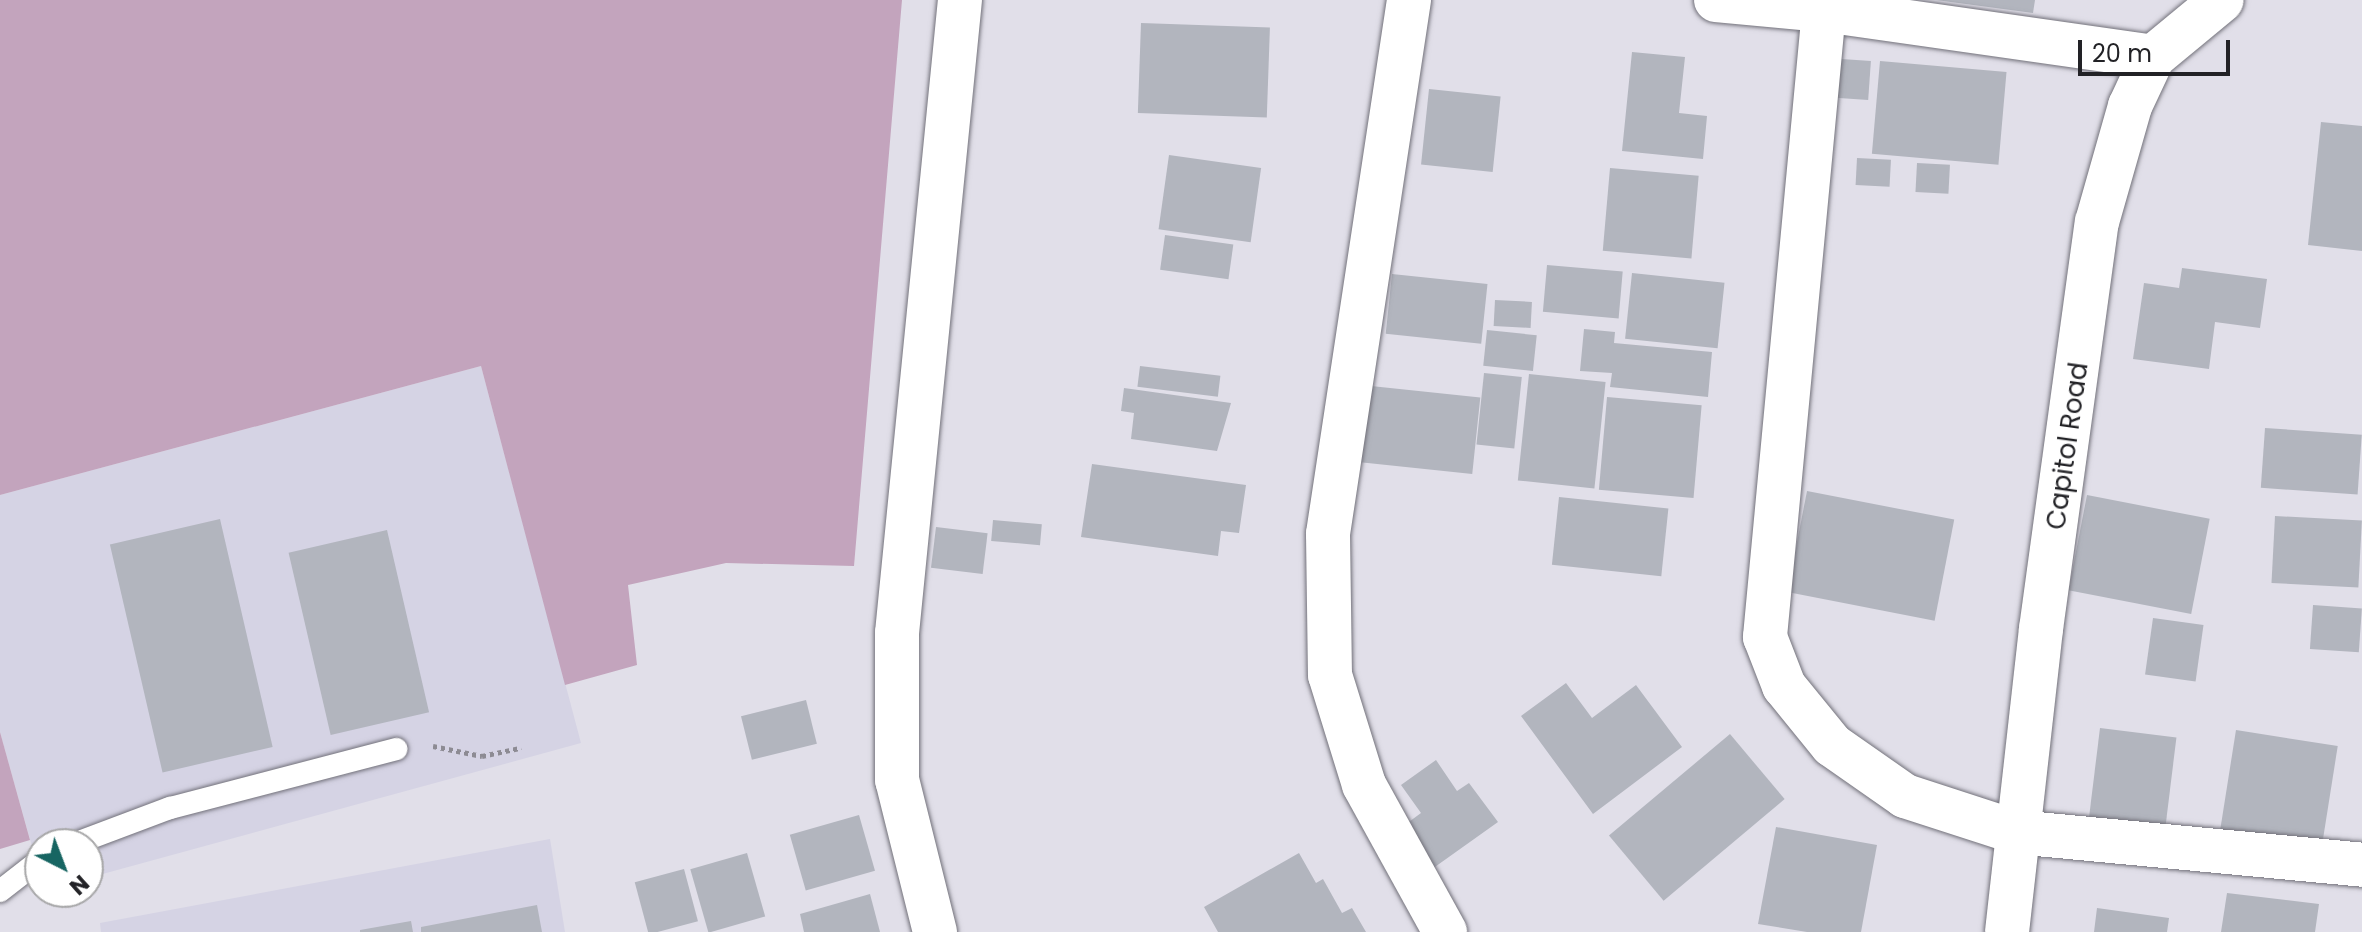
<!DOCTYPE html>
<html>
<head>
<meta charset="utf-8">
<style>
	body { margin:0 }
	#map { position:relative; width:2362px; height:932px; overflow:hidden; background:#e1dfe9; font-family:Poppins,sans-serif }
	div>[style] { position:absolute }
	.built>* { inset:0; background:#d5d3e4 }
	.green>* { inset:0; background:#c3a4bd }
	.building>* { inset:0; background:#b2b5be; transform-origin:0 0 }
	.path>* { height:5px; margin-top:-2.5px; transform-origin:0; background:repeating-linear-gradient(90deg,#8d8b93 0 4px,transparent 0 8px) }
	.roads { filter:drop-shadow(0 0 2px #72717a) drop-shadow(0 0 2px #72717a) }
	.service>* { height:22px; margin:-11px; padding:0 11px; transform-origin:11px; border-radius:11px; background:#fff }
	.minor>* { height:44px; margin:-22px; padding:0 22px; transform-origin:22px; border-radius:22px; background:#fff }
	.tertiary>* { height:44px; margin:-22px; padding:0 22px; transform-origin:22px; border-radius:22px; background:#fff }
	span { translate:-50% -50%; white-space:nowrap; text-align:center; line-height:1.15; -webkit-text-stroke:6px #fff; paint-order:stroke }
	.street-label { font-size:26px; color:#222226 }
	.north { position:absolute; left:24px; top:828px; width:80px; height:80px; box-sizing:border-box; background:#fff; border:2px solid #a7a7a8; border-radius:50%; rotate:138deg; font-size:22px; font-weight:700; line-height:32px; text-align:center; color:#222226 }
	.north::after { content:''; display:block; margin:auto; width:28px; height:36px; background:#176562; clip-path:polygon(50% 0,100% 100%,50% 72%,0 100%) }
	.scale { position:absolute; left:2078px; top:40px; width:152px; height:36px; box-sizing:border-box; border:4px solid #222226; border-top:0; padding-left:10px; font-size:24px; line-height:28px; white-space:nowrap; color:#222226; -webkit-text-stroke:6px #fff; paint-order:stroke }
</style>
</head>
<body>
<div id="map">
	<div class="built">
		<i style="clip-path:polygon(481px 366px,581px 743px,88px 878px,88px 844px,40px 844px,40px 875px,0 732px,0 495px)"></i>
		<i style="clip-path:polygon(550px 839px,565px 932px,101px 932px,100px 923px)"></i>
	</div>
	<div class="green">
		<i style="clip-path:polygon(0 0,902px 0,854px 566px,726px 563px,628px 585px,637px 665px,565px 685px,481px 366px,0 495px)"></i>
		<i style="clip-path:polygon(0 732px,30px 840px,0 849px)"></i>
	</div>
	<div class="building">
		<i style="clip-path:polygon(1936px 0,2035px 0,2033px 13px)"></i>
		<i style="left:1141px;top:23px;width:129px;height:90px;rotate:2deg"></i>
		<i style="clip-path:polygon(1632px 52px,1685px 57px,1679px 113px,1707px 116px,1703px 159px,1622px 151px)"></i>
		<i style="left:1827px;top:58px;width:44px;height:39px;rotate:4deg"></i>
		<i style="left:1880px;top:61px;width:127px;height:93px;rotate:5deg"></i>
		<i style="left:1429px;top:89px;width:72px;height:76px;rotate:6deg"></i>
		<i style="clip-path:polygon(2321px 122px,2362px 126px,2362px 251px,2308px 245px)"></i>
		<i style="left:1169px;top:155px;width:93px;height:75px;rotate:8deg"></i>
		<i style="left:1857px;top:158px;width:34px;height:27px;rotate:3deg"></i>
		<i style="left:1917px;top:163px;width:33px;height:29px;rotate:3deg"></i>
		<i style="left:1610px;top:168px;width:89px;height:83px;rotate:5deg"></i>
		<i style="left:1165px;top:235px;width:69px;height:35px;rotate:8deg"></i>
		<i style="left:1547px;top:265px;width:76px;height:47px;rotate:5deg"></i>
		<i style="clip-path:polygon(2182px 268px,2267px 279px,2260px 328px,2215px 322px,2209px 369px,2133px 359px,2144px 283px,2179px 288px)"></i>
		<i style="left:1632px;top:273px;width:93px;height:66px;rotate:6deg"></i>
		<i style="left:1392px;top:274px;width:96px;height:60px;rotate:6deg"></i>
		<i style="left:1495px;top:300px;width:37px;height:26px;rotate:3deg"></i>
		<i style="clip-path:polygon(1584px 329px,1615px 332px,1614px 343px,1712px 352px,1708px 397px,1610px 387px,1612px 373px,1580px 371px)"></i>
		<i style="left:1487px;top:330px;width:50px;height:36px;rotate:6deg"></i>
		<i style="left:1140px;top:366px;width:81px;height:21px;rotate:7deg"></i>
		<i style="left:1484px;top:373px;width:38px;height:72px;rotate:6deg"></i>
		<i style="left:1529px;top:374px;width:77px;height:107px;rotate:6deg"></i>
		<i style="left:1352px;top:384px;width:129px;height:77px;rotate:6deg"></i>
		<i style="clip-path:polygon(1124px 388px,1231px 403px,1217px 451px,1131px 439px,1134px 413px,1121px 411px)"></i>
		<i style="left:1607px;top:397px;width:95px;height:93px;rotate:5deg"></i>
		<i style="left:2265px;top:428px;width:97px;height:60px;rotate:4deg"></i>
		<i style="clip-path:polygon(1092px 464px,1246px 485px,1239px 533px,1221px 531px,1218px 556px,1081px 537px)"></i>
		<i style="left:1807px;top:491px;width:150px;height:103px;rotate:11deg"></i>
		<i style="left:2087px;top:495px;width:125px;height:97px;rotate:11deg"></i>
		<i style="left:1559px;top:497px;width:110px;height:68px;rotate:6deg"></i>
		<i style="left:2275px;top:516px;width:87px;height:67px;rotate:3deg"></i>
		<i style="left:220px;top:519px;width:234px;height:113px;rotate:77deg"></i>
		<i style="left:993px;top:520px;width:49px;height:21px;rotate:5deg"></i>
		<i style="left:936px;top:527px;width:52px;height:41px;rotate:7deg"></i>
		<i style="left:387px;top:530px;width:187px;height:101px;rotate:77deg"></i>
		<i style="left:2313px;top:605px;width:49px;height:44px;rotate:4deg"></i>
		<i style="left:2153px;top:618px;width:51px;height:57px;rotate:8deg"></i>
		<i style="clip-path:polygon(1566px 683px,1592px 718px,1636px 685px,1682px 747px,1593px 814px,1521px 716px)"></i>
		<i style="left:806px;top:700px;width:45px;height:67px;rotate:76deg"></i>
		<i style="left:2100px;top:728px;width:77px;height:98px;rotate:7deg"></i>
		<i style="left:2236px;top:730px;width:103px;height:108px;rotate:9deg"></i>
		<i style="left:1730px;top:734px;width:85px;height:158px;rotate:50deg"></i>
		<i style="clip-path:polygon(1436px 760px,1457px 791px,1469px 783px,1498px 822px,1432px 869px,1402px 827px,1421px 813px,1401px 785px)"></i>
		<i style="left:859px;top:815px;width:58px;height:72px;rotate:74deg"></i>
		<i style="clip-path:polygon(1776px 827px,1877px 845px,1861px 932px,1807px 932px,1758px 924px)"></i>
		<i style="left:747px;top:853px;width:66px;height:59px;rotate:74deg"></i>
		<i style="clip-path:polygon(1299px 853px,1316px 883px,1323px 879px,1342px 913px,1352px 908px,1366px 932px,1218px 932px,1204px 907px)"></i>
		<i style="left:684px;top:869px;width:54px;height:51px;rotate:75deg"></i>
		<i style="clip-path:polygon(2227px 893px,2319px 904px,2315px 932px,2221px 932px)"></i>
		<i style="clip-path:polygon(870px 894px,880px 932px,804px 932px,800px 914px)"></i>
		<i style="clip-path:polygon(537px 905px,542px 932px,421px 932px,421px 927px)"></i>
		<i style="clip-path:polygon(2097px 908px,2169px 918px,2167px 932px,2094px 932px)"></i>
		<i style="clip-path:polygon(411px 921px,413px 932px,360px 932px,360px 930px)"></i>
	</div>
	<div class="path">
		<i style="left:433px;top:746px;width:50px;rotate:11.5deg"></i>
		<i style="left:482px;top:756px;width:40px;rotate:-12deg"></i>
	</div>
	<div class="roads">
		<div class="service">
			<i style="left:74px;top:844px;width:103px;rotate:-20.6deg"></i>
			<i style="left:170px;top:808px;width:234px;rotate:-14.6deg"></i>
			<i style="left:0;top:891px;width:51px;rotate:-37.8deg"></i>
		</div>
		<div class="minor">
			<i style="left:1409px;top:0;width:540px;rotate:98.63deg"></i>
			<i style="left:1328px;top:534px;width:141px;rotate:89.2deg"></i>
			<i style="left:1330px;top:675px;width:115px;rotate:72.8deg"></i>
			<i style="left:1364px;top:785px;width:168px;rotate:61.1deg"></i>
			<i style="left:1716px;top:0;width:108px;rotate:5.3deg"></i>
			<i style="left:1824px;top:10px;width:332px;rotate:8.1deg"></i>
			<i style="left:1824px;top:10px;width:630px;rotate:95.38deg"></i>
			<i style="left:1765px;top:637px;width:53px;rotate:68.8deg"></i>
			<i style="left:1784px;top:686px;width:76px;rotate:50.9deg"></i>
			<i style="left:1832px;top:745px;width:89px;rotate:34.9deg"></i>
			<i style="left:1905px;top:796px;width:117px;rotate:18deg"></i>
			<i style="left:2016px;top:832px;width:348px;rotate:5.4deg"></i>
			<i style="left:935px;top:932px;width:157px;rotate:-104deg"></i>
			<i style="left:897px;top:780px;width:147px;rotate:-90deg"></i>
			<i style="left:897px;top:633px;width:636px;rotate:-84.32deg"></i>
		</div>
		<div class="tertiary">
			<i style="left:2007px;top:932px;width:305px;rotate:-83.6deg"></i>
			<i style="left:2041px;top:629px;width:411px;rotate:-82.2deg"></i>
			<i style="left:2097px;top:222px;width:121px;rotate:-74.1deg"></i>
			<i style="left:2130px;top:106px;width:54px;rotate:-64.9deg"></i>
			<i style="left:2153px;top:57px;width:89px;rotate:-39.6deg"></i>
		</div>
	</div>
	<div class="street-label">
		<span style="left:2068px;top:446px;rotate:-82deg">Capitol Road</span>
	</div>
	<div class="north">N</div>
	<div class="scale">20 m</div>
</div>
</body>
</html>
